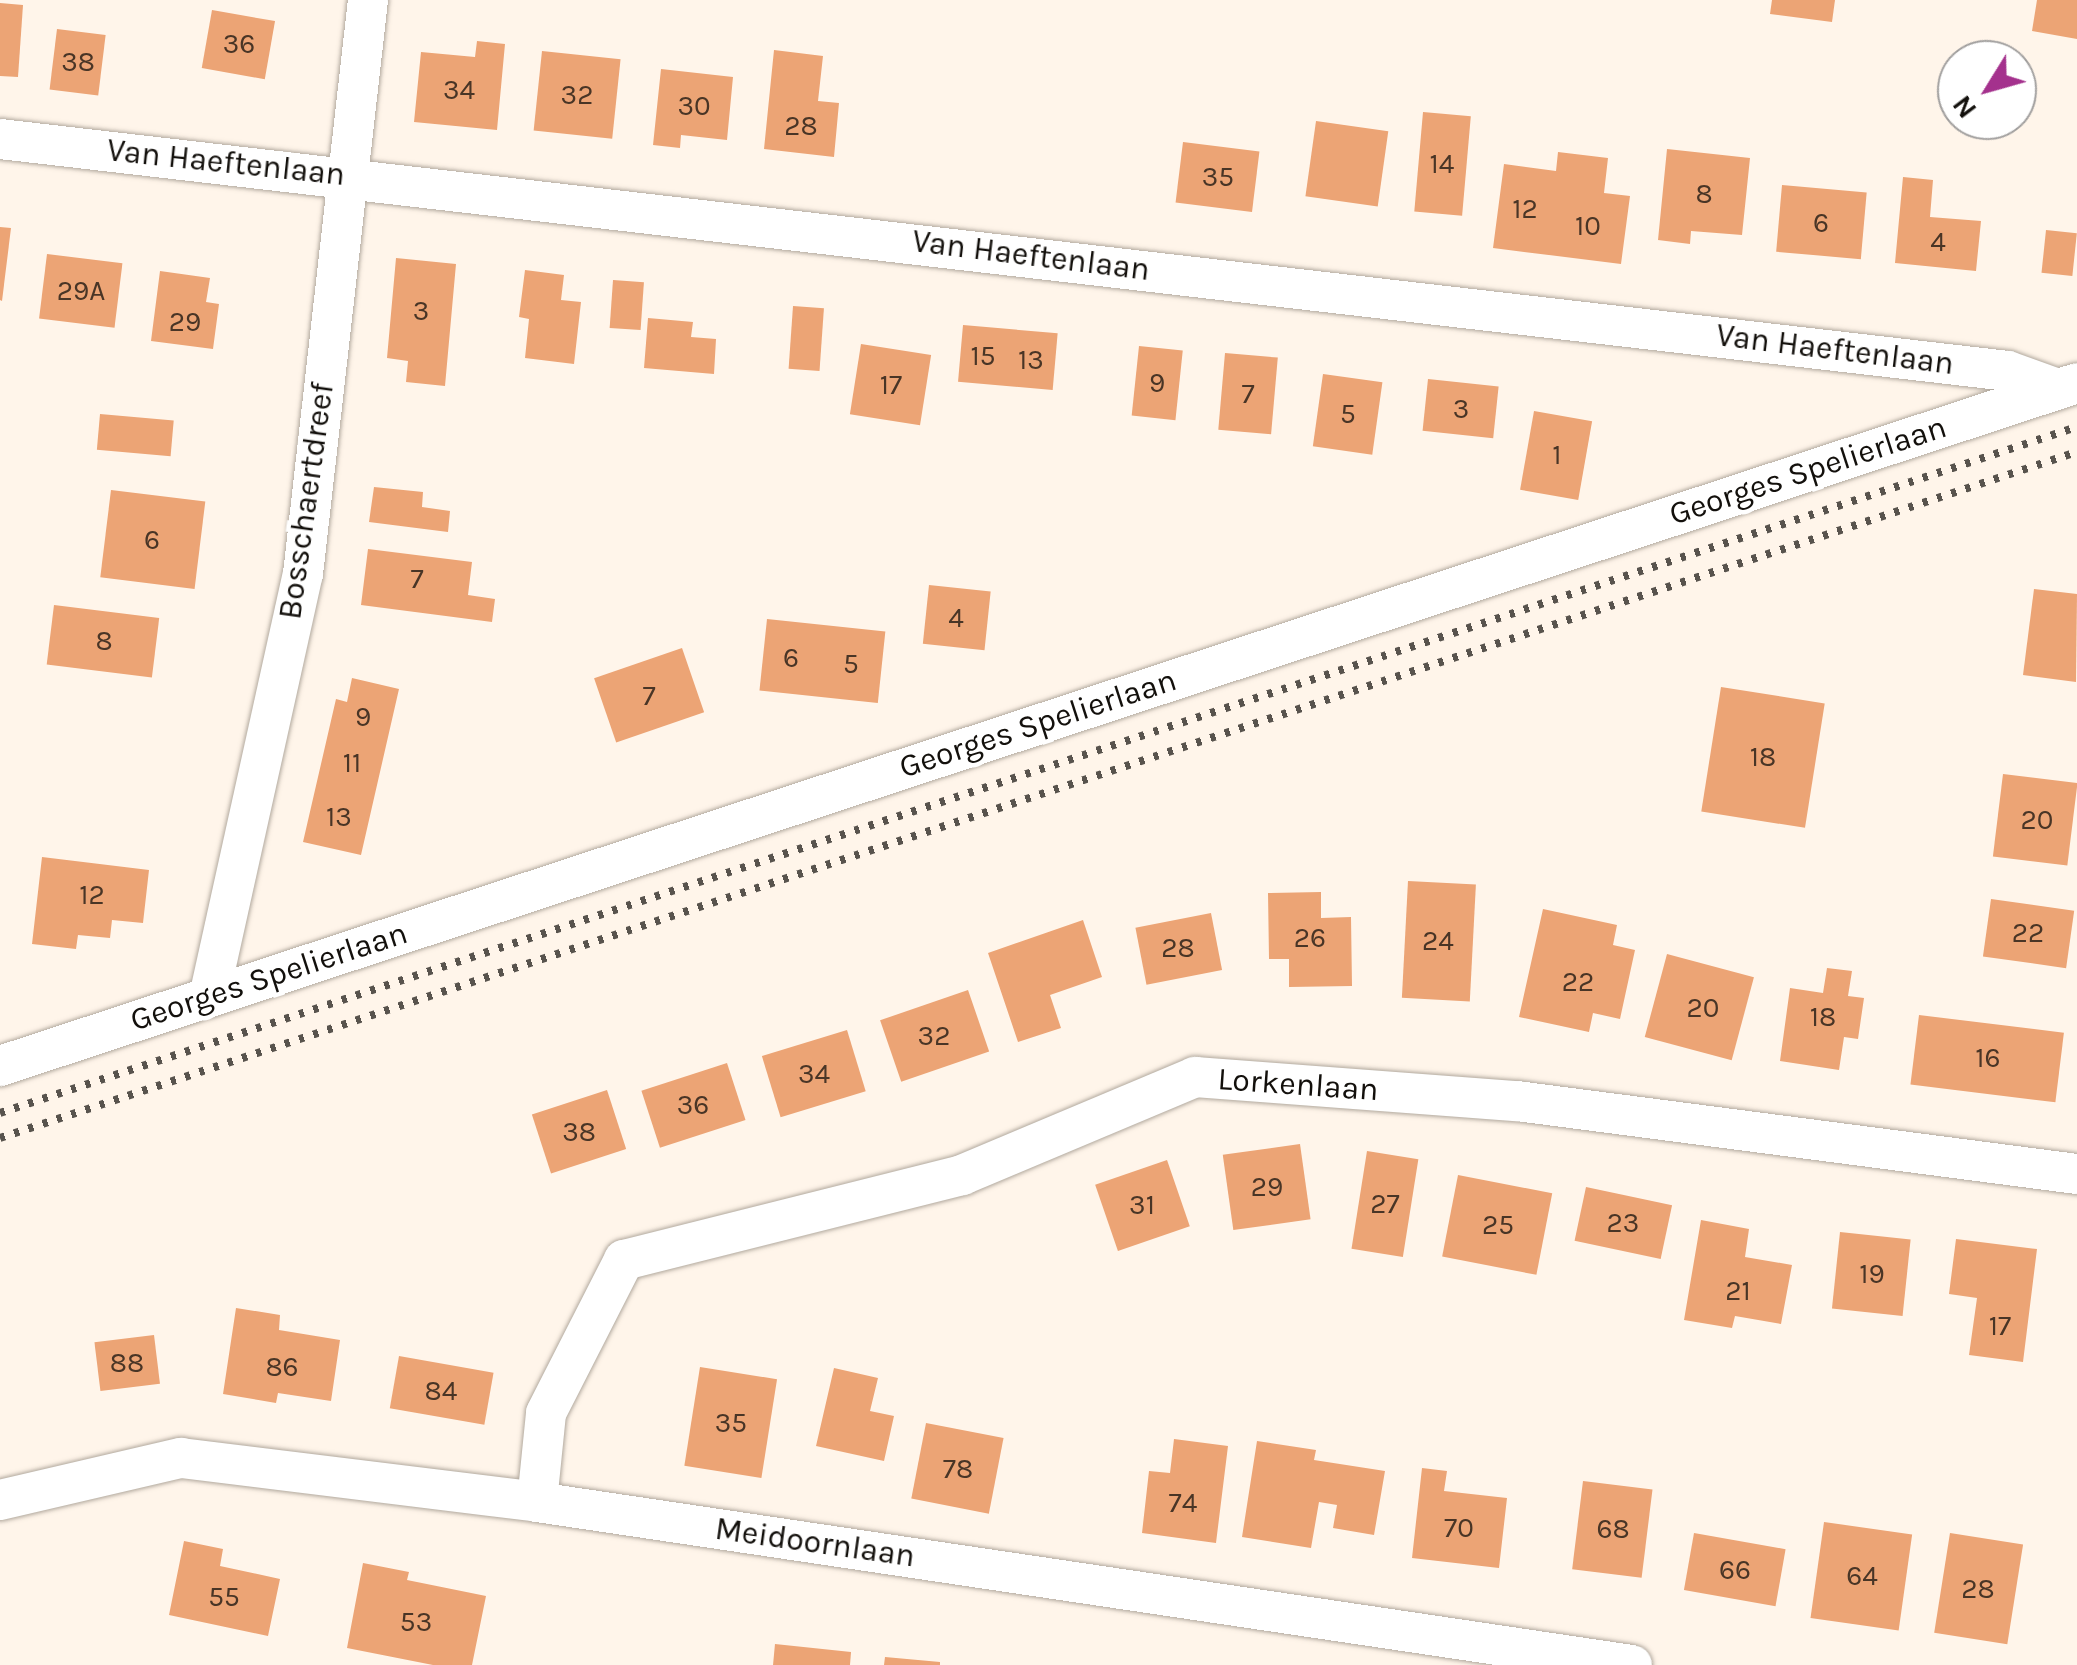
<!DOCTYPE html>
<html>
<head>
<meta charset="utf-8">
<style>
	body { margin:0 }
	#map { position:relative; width:2077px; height:1665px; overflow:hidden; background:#fff5ea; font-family:Karla,sans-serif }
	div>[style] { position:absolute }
	.building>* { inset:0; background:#eca475; transform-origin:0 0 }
	.roads { filter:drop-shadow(0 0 2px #b2a99e) drop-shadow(0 0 2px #b2a99e) }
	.minor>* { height:40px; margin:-20px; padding:0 20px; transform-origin:20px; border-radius:20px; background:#fff }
	.rail>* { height:8px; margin-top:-4px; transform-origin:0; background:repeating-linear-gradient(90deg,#58534d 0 5px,transparent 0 15px) }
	span { translate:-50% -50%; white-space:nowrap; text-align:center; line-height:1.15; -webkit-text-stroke:9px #fff; paint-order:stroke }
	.number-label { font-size:28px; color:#493526 }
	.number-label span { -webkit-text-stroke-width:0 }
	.street-label { font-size:32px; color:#13100c }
	.north { position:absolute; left:1937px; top:40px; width:100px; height:100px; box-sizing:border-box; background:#fff; border:2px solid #a19f9e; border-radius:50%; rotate:233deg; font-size:28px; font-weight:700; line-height:40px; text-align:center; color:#13100c }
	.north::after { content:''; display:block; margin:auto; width:35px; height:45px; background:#a4318d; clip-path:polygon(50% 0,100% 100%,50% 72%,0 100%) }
</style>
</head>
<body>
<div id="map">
	<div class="building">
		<i style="clip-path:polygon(1772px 0,1835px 0,1832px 22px,1770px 14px)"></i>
		<i style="clip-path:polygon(2037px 0,2077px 0,2077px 39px,2032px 31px)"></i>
		<i style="clip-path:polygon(0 3px,23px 5px,18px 77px,0 76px)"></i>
		<i style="left:212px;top:10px;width:64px;height:59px;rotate:10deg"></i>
		<i style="left:57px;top:29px;width:49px;height:61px;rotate:7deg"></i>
		<i style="clip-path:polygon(477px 41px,505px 44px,497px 130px,414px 122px,421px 52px,475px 57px)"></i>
		<i style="clip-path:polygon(774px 50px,823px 56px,818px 101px,839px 103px,834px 157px,764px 149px)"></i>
		<i style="left:542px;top:51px;width:79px;height:80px;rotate:6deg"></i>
		<i style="clip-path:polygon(661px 69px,733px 77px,727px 140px,681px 135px,680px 148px,653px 145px)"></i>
		<i style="left:1423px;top:112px;width:48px;height:100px;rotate:5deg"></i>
		<i style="left:1316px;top:121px;width:73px;height:76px;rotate:8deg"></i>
		<i style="left:1183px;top:142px;width:77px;height:61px;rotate:7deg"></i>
		<i style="clip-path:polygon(1667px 149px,1750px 158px,1742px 235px,1691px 231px,1690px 244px,1658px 240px)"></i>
		<i style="clip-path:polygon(1558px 152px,1608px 158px,1604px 193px,1630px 196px,1621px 264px,1493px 248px,1504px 164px,1556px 171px)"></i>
		<i style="clip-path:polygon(1903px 177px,1933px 180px,1930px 217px,1981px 221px,1976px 271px,1895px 263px)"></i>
		<i style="left:1782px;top:185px;width:85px;height:67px;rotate:5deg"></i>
		<i style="clip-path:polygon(0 227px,11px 228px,2px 301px,0 300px)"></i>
		<i style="left:2046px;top:230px;width:31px;height:43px;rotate:6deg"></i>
		<i style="left:47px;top:254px;width:76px;height:65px;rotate:7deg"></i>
		<i style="clip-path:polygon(396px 258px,456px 264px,445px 386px,406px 382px,408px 361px,387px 358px)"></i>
		<i style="clip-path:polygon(525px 270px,564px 275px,561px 300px,581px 302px,574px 364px,525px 358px,529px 319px,519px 317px)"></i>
		<i style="clip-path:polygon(160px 271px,210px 278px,206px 302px,219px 304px,213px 349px,151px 341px)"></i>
		<i style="left:613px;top:280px;width:31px;height:48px;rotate:4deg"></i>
		<i style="left:793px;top:306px;width:31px;height:63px;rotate:4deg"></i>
		<i style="clip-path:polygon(648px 318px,693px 322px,691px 337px,716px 339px,714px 374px,644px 368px)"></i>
		<i style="left:963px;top:325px;width:95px;height:57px;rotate:5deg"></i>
		<i style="left:861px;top:344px;width:71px;height:71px;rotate:9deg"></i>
		<i style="left:1139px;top:346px;width:44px;height:70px;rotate:6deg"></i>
		<i style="left:1225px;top:353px;width:53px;height:77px;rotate:5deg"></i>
		<i style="left:1323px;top:374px;width:60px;height:73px;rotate:8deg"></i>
		<i style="left:1428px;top:379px;width:71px;height:52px;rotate:6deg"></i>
		<i style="left:1534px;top:411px;width:59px;height:80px;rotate:10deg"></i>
		<i style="left:100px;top:414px;width:74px;height:36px;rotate:5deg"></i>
		<i style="clip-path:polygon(374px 487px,423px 492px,422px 507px,450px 511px,448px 532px,369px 522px)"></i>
		<i style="left:111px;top:490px;width:95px;height:88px;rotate:7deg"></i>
		<i style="clip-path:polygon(368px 549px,472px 562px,468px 595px,495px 599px,492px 622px,361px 605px)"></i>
		<i style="left:929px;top:585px;width:62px;height:59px;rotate:6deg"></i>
		<i style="clip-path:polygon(2034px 589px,2077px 594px,2076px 682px,2023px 675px)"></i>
		<i style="left:54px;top:605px;width:106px;height:60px;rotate:7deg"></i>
		<i style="left:767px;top:619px;width:119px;height:72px;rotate:6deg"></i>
		<i style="left:682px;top:648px;width:68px;height:93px;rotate:71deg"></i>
		<i style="clip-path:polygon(352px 678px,399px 689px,361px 855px,303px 842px,336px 699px,347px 702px)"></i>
		<i style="left:1721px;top:687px;width:105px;height:126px;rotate:9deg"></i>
		<i style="left:2003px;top:774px;width:75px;height:83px;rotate:7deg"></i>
		<i style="clip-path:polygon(42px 857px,149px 870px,143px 923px,112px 920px,110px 938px,78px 935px,76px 949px,32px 944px)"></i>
		<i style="left:1408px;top:881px;width:68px;height:117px;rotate:3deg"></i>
		<i style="clip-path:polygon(1321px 892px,1321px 918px,1351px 917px,1352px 986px,1289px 987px,1289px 959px,1269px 959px,1268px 893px)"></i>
		<i style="left:1991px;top:899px;width:84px;height:58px;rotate:8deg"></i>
		<i style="clip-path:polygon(1543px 909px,1617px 925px,1613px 945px,1635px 950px,1620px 1019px,1593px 1013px,1589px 1032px,1519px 1017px)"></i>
		<i style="left:1211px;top:913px;width:58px;height:77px;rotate:79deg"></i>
		<i style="clip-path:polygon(1083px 920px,1102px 977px,1050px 995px,1061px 1028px,1018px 1042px,988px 953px)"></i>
		<i style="left:1667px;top:954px;width:90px;height:86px;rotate:15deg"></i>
		<i style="clip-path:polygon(1827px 968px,1852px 971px,1848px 996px,1864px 998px,1858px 1039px,1844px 1037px,1839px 1070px,1780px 1061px,1790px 988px,1823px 993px)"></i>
		<i style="left:968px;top:990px;width:65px;height:93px;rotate:71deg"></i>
		<i style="left:1919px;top:1015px;width:146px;height:70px;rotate:7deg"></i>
		<i style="left:847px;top:1030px;width:64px;height:89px;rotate:73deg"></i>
		<i style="left:727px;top:1063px;width:60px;height:90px;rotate:72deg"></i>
		<i style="left:607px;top:1090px;width:62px;height:79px;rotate:72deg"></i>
		<i style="left:1300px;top:1144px;width:76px;height:78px;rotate:82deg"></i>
		<i style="left:1367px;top:1151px;width:52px;height:99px;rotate:9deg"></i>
		<i style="left:1167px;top:1160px;width:70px;height:76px;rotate:71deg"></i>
		<i style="left:1458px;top:1175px;width:96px;height:83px;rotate:11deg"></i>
		<i style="left:1586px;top:1187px;width:88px;height:55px;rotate:12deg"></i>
		<i style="clip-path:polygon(1701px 1220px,1749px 1229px,1745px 1257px,1792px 1265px,1781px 1324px,1735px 1316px,1732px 1328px,1684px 1320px)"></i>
		<i style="left:1840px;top:1232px;width:71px;height:77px;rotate:6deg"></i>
		<i style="clip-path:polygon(1956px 1239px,2037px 1249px,2023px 1362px,1969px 1355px,1977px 1298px,1949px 1294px)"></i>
		<i style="clip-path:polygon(236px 1308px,280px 1315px,279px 1330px,340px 1340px,331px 1401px,278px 1393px,276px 1403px,223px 1394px)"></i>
		<i style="left:154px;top:1335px;width:49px;height:60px;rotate:83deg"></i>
		<i style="left:399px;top:1356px;width:96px;height:53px;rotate:10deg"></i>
		<i style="left:700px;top:1367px;width:78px;height:100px;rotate:9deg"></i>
		<i style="clip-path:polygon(834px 1368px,878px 1378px,870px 1411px,894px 1416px,884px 1461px,816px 1446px)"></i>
		<i style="left:926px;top:1423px;width:79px;height:77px;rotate:11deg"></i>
		<i style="clip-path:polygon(1174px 1439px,1228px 1446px,1216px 1543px,1142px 1533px,1149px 1471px,1170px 1473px)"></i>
		<i style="clip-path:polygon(1257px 1441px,1316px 1450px,1314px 1460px,1385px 1471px,1374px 1535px,1333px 1528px,1337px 1505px,1319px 1502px,1311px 1548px,1242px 1537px)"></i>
		<i style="clip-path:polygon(1422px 1468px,1447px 1471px,1444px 1491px,1507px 1498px,1499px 1568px,1412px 1558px)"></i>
		<i style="left:1583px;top:1481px;width:70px;height:89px;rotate:7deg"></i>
		<i style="left:1824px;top:1522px;width:89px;height:97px;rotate:8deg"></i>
		<i style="left:1694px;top:1533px;width:93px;height:58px;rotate:10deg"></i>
		<i style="left:1950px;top:1533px;width:74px;height:101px;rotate:9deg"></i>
		<i style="clip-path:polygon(184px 1541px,223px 1549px,220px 1566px,280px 1579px,268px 1636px,169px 1615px)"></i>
		<i style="clip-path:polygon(363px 1563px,409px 1572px,407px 1580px,486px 1596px,472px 1665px,433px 1665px,347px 1648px)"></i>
		<i style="clip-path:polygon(775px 1644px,851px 1652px,850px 1665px,773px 1665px)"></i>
		<i style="clip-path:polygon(885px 1657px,940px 1662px,940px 1665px,884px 1665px)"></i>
	</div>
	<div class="roads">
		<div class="minor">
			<i style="left:0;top:139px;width:2021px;rotate:6.59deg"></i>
			<i style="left:2008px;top:371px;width:53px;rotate:19.8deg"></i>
			<i style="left:209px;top:997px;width:433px;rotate:-77.5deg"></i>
			<i style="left:303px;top:574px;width:578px;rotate:-83.54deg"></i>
			<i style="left:0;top:1066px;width:2186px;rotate:-18.2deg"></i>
			<i style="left:0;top:1500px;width:186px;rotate:-13.1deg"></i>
			<i style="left:181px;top:1458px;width:359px;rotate:7deg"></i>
			<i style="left:537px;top:1502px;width:1107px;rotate:8.47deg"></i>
			<i style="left:537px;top:1502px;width:89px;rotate:-84.2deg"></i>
			<i style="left:546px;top:1413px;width:172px;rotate:-63deg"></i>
			<i style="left:624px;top:1260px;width:349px;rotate:-14.1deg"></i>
			<i style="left:962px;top:1175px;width:253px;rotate:-22.8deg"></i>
			<i style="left:1195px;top:1077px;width:323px;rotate:4.3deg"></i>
			<i style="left:1517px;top:1101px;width:565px;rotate:7.43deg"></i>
		</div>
	</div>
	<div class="rail">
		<i style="left:0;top:1113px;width:2187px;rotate:-18.28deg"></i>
		<i style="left:0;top:1138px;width:2187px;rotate:-18.28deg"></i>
	</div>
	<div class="number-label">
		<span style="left:239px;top:44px">36</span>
		<span style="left:78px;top:62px">38</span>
		<span style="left:459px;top:90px">34</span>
		<span style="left:577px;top:95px">32</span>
		<span style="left:694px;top:106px">30</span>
		<span style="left:801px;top:126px">28</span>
		<span style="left:1442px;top:164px">14</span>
		<span style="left:1218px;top:177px">35</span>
		<span style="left:1704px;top:194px">8</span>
		<span style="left:1525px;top:209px">12</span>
		<span style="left:1821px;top:223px">6</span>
		<span style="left:1588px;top:226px">10</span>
		<span style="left:1938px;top:242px">4</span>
		<span style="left:81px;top:291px">29A</span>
		<span style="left:421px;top:311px">3</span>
		<span style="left:185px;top:322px">29</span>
		<span style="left:983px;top:356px">15</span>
		<span style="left:1031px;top:360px">13</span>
		<span style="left:1157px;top:383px">9</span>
		<span style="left:891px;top:385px">17</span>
		<span style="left:1248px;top:394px">7</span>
		<span style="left:1461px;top:409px">3</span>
		<span style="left:1348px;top:414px">5</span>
		<span style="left:1557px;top:455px">1</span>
		<span style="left:152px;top:540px">6</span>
		<span style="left:417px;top:579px">7</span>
		<span style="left:956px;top:618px">4</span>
		<span style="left:104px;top:641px">8</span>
		<span style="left:791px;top:658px">6</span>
		<span style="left:851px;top:664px">5</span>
		<span style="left:649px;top:696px">7</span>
		<span style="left:363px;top:717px">9</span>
		<span style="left:1763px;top:757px">18</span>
		<span style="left:352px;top:763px">11</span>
		<span style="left:339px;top:817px">13</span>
		<span style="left:2037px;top:820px">20</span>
		<span style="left:92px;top:895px">12</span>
		<span style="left:2028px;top:933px">22</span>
		<span style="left:1310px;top:938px">26</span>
		<span style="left:1438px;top:941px">24</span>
		<span style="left:1178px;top:948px">28</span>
		<span style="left:1578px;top:982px">22</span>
		<span style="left:1703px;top:1008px">20</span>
		<span style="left:1823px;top:1017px">18</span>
		<span style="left:934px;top:1036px">32</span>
		<span style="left:1988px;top:1058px">16</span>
		<span style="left:814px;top:1074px">34</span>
		<span style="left:693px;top:1105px">36</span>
		<span style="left:579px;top:1132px">38</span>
		<span style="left:1267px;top:1187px">29</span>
		<span style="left:1385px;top:1204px">27</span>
		<span style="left:1142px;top:1205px">31</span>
		<span style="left:1623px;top:1223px">23</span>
		<span style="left:1498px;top:1225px">25</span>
		<span style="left:1872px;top:1274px">19</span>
		<span style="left:1738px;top:1291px">21</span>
		<span style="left:2000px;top:1326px">17</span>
		<span style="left:127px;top:1363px">88</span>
		<span style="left:282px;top:1367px">86</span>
		<span style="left:441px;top:1391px">84</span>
		<span style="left:731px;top:1423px">35</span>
		<span style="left:958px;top:1469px">78</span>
		<span style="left:1183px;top:1503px">74</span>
		<span style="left:1459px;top:1528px">70</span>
		<span style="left:1613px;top:1529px">68</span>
		<span style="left:1735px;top:1570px">66</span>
		<span style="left:1862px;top:1576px">64</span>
		<span style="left:1978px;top:1589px">28</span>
		<span style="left:224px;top:1597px">55</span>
		<span style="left:416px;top:1622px">53</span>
	</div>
	<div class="street-label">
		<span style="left:226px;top:163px;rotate:6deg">Van Haeftenlaan</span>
		<span style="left:1031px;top:256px;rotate:7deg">Van Haeftenlaan</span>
		<span style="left:1835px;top:350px;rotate:7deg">Van Haeftenlaan</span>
		<span style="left:1808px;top:471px;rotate:-18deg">Georges Spelierlaan</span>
		<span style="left:307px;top:501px;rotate:-82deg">Bosschaertdreef</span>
		<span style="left:1038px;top:724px;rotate:-18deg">Georges Spelierlaan</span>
		<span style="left:269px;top:977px;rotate:-18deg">Georges Spelierlaan</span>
		<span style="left:1298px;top:1085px;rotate:4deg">Lorkenlaan</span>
		<span style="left:815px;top:1543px;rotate:8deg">Meidoornlaan</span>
	</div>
	<div class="north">N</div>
</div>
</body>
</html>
